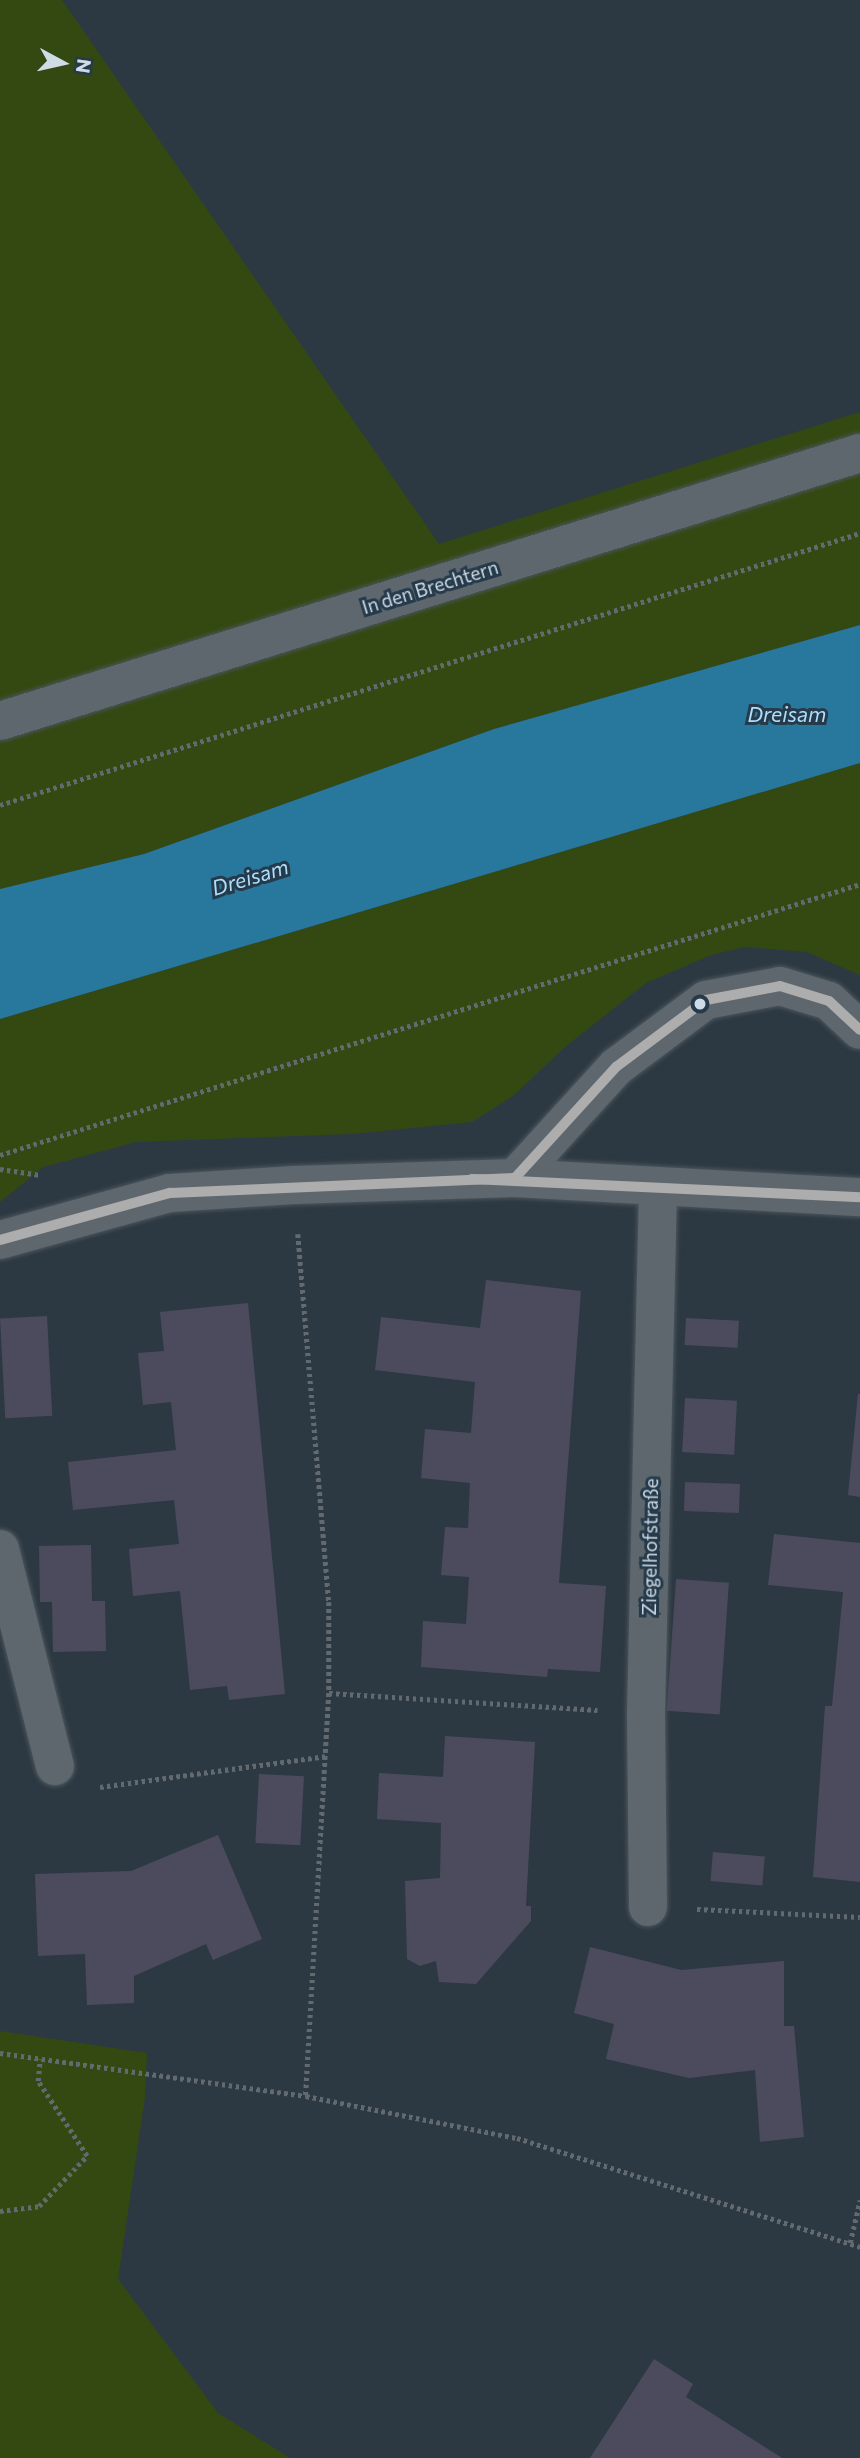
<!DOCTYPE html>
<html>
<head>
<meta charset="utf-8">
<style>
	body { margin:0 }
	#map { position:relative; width:860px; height:2458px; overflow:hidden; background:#2d3942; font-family:Commissioner,sans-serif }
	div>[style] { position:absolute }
	.green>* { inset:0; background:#344911 }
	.water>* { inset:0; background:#28779d }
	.building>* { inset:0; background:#4c4b5d; transform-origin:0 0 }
	.path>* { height:4.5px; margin-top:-2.25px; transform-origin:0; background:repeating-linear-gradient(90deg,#626a70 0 3.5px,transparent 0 7px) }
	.roads { filter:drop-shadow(0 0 2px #4b555d) drop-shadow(0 0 2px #4b555d) }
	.minor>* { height:38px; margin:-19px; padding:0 19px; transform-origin:19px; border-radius:19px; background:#5e676d }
	.bus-1>* { height:10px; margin:-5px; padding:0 5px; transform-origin:5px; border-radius:5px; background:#aeadad }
	.dots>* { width:19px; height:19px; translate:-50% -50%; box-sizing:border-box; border:4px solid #253a4a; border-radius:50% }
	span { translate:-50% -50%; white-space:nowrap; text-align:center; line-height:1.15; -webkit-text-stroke:6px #253a4a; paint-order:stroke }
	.street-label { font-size:19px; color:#cfdbe5 }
	.water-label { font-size:21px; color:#aedefa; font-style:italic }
	.north { position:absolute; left:28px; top:28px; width:70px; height:70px; -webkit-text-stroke:5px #253a4a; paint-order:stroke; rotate:98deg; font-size:19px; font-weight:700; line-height:28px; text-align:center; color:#cfdbe5 }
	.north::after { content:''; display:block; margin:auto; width:24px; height:32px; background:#cfdbe5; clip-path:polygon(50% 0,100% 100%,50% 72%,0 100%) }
</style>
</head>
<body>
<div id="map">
	<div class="green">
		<i style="clip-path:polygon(0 0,62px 0,439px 544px,860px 412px,860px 625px,494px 729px,144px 854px,0 889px)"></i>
		<i style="clip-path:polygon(860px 763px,860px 975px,807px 952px,745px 947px,711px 955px,646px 983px,565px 1047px,513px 1096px,472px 1122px,351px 1134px,136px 1142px,43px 1167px,0 1202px,0 1019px)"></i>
		<i style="clip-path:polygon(0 2031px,147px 2053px,145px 2097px,118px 2279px,218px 2413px,290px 2458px,0 2458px)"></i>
	</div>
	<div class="water">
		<i style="clip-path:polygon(860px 625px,860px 763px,0 1019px,0 889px,144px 854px,494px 729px)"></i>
	</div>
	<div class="building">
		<i style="clip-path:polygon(486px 1280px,581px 1291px,559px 1583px,606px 1586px,600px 1672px,548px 1669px,547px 1677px,421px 1667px,423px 1621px,466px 1624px,469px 1577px,441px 1575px,445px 1527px,468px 1528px,470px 1483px,421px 1478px,425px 1429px,471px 1433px,475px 1382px,375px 1370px,381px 1317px,480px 1328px)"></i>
		<i style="clip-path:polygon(248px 1303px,285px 1694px,229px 1700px,227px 1686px,190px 1690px,180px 1591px,133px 1596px,129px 1549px,179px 1544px,174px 1500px,73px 1510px,68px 1462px,176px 1450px,171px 1402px,143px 1405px,138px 1353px,164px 1351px,160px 1312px)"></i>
		<i style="left:47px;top:1316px;width:100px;height:47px;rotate:87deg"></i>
		<i style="left:686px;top:1318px;width:53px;height:27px;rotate:3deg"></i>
		<i style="clip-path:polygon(858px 1394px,860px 1394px,860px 1497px,848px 1495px)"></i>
		<i style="left:685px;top:1398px;width:52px;height:54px;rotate:3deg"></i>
		<i style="left:685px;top:1482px;width:55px;height:29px;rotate:2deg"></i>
		<i style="clip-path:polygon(774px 1534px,860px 1543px,860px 1882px,813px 1877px,825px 1706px,832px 1706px,843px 1592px,768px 1585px)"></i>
		<i style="clip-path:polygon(91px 1545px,92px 1601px,105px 1601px,106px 1651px,53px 1652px,52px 1602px,40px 1602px,39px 1546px)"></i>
		<i style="left:676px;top:1579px;width:53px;height:132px;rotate:4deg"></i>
		<i style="clip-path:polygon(445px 1736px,535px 1742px,526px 1906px,531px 1906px,531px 1921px,476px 1984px,439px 1982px,436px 1961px,420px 1966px,407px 1959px,405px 1881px,440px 1878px,441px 1823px,377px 1819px,379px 1773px,443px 1777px)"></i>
		<i style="left:259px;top:1774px;width:45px;height:69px;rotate:3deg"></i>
		<i style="clip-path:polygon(218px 1835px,262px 1939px,213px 1960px,206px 1944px,134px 1976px,134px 2003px,87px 2005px,85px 1954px,38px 1956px,35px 1874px,131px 1871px)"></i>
		<i style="left:713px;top:1852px;width:52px;height:29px;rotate:5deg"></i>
		<i style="clip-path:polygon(590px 1947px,681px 1970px,784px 1961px,784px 2026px,794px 2026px,804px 2137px,760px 2142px,755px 2070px,689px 2078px,606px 2059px,614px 2024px,574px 2013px)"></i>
		<i style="clip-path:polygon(654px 2359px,693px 2384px,686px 2397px,782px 2458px,590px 2458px)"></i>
	</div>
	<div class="path">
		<i style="left:0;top:805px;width:902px;rotate:-17.55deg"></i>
		<i style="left:0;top:1155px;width:902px;rotate:-17.49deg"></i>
		<i style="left:0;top:1169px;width:41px;rotate:8.3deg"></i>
		<i style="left:298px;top:1234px;width:369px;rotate:85.2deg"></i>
		<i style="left:329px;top:1602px;width:91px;rotate:90deg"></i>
		<i style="left:329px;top:1693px;width:404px;rotate:93.3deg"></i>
		<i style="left:329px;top:1693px;width:269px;rotate:3.6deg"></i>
		<i style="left:100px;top:1787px;width:227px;rotate:-7.8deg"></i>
		<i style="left:697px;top:1909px;width:163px;rotate:2.8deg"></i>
		<i style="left:0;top:2053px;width:309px;rotate:8deg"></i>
		<i style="left:306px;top:2096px;width:215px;rotate:11.3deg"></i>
		<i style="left:517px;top:2138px;width:360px;rotate:17.6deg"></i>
		<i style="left:0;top:2211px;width:39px;rotate:-7deg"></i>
		<i style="left:39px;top:2206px;width:69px;rotate:-46.2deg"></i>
		<i style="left:87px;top:2156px;width:90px;rotate:-123.2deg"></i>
		<i style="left:38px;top:2081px;width:22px;rotate:-85deg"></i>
		<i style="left:850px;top:2243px;width:44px;rotate:-76.9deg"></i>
	</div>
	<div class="roads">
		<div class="minor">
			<i style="left:0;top:721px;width:901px;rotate:-17.31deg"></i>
			<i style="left:515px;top:1178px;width:150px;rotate:-47.7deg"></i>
			<i style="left:616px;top:1067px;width:112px;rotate:-36.7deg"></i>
			<i style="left:706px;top:1000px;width:75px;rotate:-10.7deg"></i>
			<i style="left:780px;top:986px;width:51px;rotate:17deg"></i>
			<i style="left:829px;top:1001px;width:42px;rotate:43.1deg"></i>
			<i style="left:0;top:1240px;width:176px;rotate:-15.5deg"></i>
			<i style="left:170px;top:1193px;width:124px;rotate:-3.7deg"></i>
			<i style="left:294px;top:1185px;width:221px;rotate:-1.8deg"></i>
			<i style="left:515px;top:1178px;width:346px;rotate:3.2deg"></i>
			<i style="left:0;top:1549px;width:224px;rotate:75.8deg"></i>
			<i style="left:648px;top:1907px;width:194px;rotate:-90.6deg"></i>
			<i style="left:646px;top:1713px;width:526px;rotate:-88.69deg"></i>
		</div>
	</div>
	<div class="bus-1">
		<i style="left:472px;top:1179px;width:388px;rotate:2.7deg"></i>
		<i style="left:0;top:1240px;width:176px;rotate:-15.5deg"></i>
		<i style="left:170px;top:1193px;width:345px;rotate:-2.5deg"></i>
		<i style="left:515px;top:1178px;width:150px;rotate:-47.7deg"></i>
		<i style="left:616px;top:1067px;width:112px;rotate:-36.7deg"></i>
		<i style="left:706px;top:1000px;width:75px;rotate:-10.7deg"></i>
		<i style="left:780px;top:986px;width:51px;rotate:17deg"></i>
		<i style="left:829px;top:1001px;width:42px;rotate:43.1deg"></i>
	</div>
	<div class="dots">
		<i style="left:700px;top:1004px;background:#cfdbe5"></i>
	</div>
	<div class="street-label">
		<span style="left:430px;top:587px;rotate:-17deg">In den Brechtern</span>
		<span style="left:650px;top:1547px;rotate:-89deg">Ziegelhofstraße</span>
	</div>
	<div class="water-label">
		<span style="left:787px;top:714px">Dreisam</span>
		<span style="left:250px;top:877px;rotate:-17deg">Dreisam</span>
	</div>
	<div class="north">N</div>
</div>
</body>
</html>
